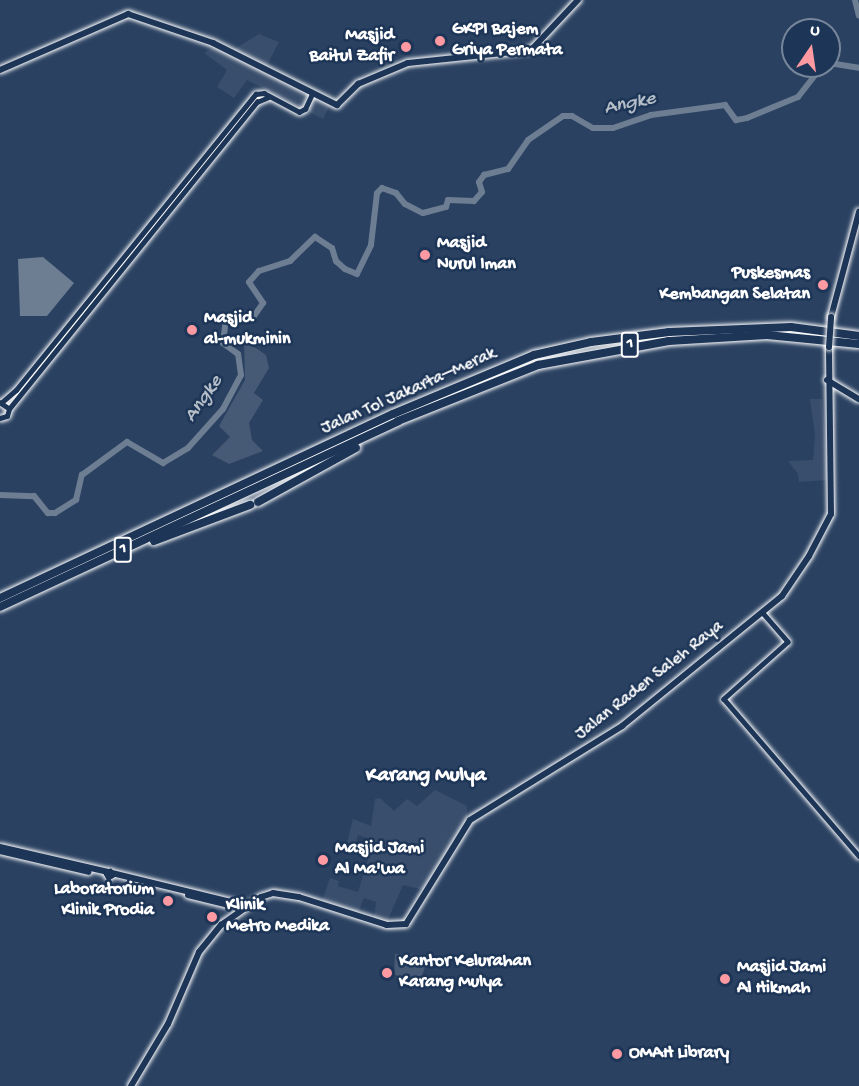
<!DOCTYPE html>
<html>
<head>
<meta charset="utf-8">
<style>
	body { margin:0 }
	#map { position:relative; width:859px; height:1086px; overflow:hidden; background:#2a4161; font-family:"Gochi Hand",sans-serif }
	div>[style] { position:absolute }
	.built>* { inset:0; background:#394e6c }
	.green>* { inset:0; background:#465975 }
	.water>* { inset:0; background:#6d7d92 }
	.river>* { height:6px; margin:-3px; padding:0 3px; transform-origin:3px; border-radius:3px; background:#6d7d92 }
	.roads { filter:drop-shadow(0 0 2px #fff) drop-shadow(0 0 2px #fff) }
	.minor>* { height:4.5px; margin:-2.25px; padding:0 2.25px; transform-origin:2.25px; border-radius:2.25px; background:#1d3557 }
	.major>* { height:6px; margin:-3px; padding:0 3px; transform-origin:3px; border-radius:3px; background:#1d3557 }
	.highway>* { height:8px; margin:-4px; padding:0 4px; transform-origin:4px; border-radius:4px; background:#1d3557 }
	.bridges { filter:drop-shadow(0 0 2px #fff) drop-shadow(0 0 2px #fff) }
	.major-bridge>* { height:6px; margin:-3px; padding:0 3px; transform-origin:3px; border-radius:3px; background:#1d3557 }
	.dots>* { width:16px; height:16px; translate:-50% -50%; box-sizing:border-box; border:3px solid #1d3557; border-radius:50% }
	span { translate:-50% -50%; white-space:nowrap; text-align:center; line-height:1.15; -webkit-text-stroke:5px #1d3557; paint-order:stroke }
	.shield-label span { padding:2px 4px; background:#1d3557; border:2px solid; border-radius:4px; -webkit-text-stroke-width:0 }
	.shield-label { font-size:16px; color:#fff; font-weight:700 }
	.poi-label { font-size:18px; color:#fff; font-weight:700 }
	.left { translate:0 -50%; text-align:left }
	.right { translate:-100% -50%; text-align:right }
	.street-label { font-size:18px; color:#fff }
	.water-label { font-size:20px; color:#b6bec8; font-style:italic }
	.quarter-label { font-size:21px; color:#fff; font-weight:700 }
	.north { position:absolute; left:781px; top:18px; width:60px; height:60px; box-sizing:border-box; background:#1d3557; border:2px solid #77869a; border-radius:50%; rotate:13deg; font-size:16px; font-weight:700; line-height:24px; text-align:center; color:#fff }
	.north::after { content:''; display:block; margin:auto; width:21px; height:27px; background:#ff9aa2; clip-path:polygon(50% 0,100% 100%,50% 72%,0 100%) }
</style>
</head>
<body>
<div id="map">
	<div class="built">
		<i style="clip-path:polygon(259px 34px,279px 42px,265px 69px,332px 101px,323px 119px,247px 80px,234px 98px,217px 87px,227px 70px,204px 53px,218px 44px,233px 50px)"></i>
		<i style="clip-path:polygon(810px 399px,822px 399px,828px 480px,799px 482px,798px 474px,788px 461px,813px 460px,815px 435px)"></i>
		<i style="clip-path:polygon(435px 790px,467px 806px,467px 818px,425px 890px,403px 885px,387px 922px,374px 918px,376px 902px,364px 898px,358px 912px,322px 901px,330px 878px,339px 881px,338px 886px,358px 892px,371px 849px,364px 848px,367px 838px,358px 835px,354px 848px,346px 846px,353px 819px,371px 826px,375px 799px,380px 798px,394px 811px,407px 799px,417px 806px)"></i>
	</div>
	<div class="green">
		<i style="clip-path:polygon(244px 340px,266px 355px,269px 368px,254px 393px,263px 400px,249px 423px,252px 440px,263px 451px,229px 464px,212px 455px,230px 437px,219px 426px,245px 380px)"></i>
		<i style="clip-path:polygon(395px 954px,429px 955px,418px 988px,394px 974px)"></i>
	</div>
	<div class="water">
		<i style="clip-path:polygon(43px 257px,74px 283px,47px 316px,20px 316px,18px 259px)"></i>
	</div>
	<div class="river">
		<i style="left:855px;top:0;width:16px;rotate:76deg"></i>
		<i style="left:829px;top:63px;width:30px;rotate:9deg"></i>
		<i style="left:0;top:495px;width:34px;rotate:2deg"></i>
		<i style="left:34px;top:496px;width:22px;rotate:51deg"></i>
		<i style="left:48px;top:513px;width:7px"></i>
		<i style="left:55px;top:513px;width:25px;rotate:-32deg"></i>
		<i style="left:76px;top:500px;width:26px;rotate:-77deg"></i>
		<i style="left:82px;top:475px;width:56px;rotate:-36.3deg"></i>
		<i style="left:127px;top:442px;width:42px;rotate:30.3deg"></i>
		<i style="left:163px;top:463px;width:29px;rotate:-31deg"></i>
		<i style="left:188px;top:448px;width:52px;rotate:-48.1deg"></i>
		<i style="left:223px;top:409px;width:38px;rotate:-62deg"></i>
		<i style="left:241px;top:375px;width:21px;rotate:-98deg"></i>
		<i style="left:238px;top:354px;width:19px;rotate:-144deg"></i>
		<i style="left:223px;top:343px;width:23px;rotate:-83deg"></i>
		<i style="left:226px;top:320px;width:28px;rotate:-8deg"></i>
		<i style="left:254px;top:316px;width:16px;rotate:-55deg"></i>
		<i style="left:263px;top:303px;width:25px;rotate:-124deg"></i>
		<i style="left:249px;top:282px;width:15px;rotate:-48deg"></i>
		<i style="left:259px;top:271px;width:33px;rotate:-18deg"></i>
		<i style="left:290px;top:261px;width:35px;rotate:-44deg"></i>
		<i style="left:315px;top:237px;width:20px;rotate:33deg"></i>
		<i style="left:332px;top:248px;width:14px;rotate:73deg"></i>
		<i style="left:336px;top:261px;width:12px;rotate:42deg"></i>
		<i style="left:345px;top:269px;width:13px;rotate:23deg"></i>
		<i style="left:357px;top:274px;width:32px;rotate:-64deg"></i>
		<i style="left:371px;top:245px;width:52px;rotate:-83.4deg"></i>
		<i style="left:377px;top:193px;width:7px;rotate:-45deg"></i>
		<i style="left:382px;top:188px;width:15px;rotate:20deg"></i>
		<i style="left:396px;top:193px;width:14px;rotate:51deg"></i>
		<i style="left:405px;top:204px;width:20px;rotate:27deg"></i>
		<i style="left:423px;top:213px;width:24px;rotate:-15deg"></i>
		<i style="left:446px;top:207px;width:7px;rotate:-74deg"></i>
		<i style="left:448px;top:200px;width:26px;rotate:2deg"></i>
		<i style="left:474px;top:201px;width:12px;rotate:-48deg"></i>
		<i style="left:482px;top:192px;width:10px;rotate:-107deg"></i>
		<i style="left:479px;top:182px;width:9px;rotate:-54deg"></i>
		<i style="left:484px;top:175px;width:25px;rotate:-14deg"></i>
		<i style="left:508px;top:169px;width:35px;rotate:-55deg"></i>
		<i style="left:528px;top:140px;width:42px;rotate:-34.4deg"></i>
		<i style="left:563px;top:116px;width:9px"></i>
		<i style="left:572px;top:116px;width:24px;rotate:30deg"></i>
		<i style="left:593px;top:128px;width:20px"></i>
		<i style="left:613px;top:128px;width:40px;rotate:-18.9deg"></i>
		<i style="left:651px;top:115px;width:75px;rotate:-7.7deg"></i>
		<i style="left:725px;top:105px;width:19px;rotate:54deg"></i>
		<i style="left:736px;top:120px;width:11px;rotate:-10deg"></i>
		<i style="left:747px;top:118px;width:55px;rotate:-22.4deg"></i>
		<i style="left:798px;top:97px;width:39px;rotate:-52deg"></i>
	</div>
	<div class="roads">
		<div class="minor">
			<i style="left:1px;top:403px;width:20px;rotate:-41deg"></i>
			<i style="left:16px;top:390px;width:381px;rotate:-51deg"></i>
			<i style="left:256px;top:94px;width:8px;rotate:-7deg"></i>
			<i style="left:264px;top:93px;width:40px;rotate:28deg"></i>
			<i style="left:299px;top:112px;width:7px;rotate:-27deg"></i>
			<i style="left:305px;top:109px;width:17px;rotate:-65deg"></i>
			<i style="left:9px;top:409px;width:395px;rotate:-51.1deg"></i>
			<i style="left:257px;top:102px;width:13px;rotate:-23deg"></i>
			<i style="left:0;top:418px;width:7px;rotate:-16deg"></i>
			<i style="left:7px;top:416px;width:7px;rotate:-74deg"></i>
			<i style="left:9px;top:409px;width:11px;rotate:-146deg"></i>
			<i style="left:763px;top:613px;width:38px;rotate:49deg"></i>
			<i style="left:788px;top:642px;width:86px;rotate:138.3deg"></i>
			<i style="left:724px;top:699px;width:207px;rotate:49.3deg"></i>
		</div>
		<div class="major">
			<i style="left:0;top:70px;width:140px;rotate:-23.6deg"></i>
			<i style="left:128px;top:14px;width:90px;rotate:18.8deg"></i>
			<i style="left:213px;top:43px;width:139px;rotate:26.6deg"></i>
			<i style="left:337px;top:105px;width:30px;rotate:-45deg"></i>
			<i style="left:358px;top:84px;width:54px;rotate:-22.8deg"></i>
			<i style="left:408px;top:63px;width:124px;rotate:-6deg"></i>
			<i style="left:531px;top:50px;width:69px;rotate:-46.8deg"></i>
			<i style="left:831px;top:317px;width:109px;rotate:-75.1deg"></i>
			<i style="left:827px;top:380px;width:37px;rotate:31deg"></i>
			<i style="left:0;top:847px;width:111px;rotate:13deg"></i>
			<i style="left:0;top:851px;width:91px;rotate:13.3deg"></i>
			<i style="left:110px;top:872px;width:4px;rotate:56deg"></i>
			<i style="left:112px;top:875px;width:4px;rotate:146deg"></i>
			<i style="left:109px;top:877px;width:4px;rotate:-124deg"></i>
			<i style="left:107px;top:874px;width:4px;rotate:-34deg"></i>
			<i style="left:112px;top:873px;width:139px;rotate:13.7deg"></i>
			<i style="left:188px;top:895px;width:41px;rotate:14deg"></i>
			<i style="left:131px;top:1086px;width:72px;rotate:-59.2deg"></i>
			<i style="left:168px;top:1024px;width:78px;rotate:-66.7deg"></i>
			<i style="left:199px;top:952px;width:35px;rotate:-51deg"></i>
			<i style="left:221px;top:925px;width:49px;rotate:-35deg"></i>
			<i style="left:261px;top:897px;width:13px;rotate:-18deg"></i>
			<i style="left:273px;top:893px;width:26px;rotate:9deg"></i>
			<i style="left:299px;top:897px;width:92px;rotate:17.7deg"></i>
			<i style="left:387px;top:925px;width:19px;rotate:-3deg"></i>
			<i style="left:406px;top:924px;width:122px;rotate:-58.4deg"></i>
			<i style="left:470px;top:820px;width:179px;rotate:-31.7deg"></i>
			<i style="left:622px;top:726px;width:206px;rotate:-39.1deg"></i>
			<i style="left:782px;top:596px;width:48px;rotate:-56deg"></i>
			<i style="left:809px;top:556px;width:47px;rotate:-62.4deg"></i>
			<i style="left:831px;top:514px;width:167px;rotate:-90.7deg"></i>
		</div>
		<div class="highway">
			<i style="left:258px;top:502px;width:112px;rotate:-28.9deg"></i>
			<i style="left:154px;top:541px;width:103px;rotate:-20.6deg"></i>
			<i style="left:0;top:598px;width:434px;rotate:-25.1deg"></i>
			<i style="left:393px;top:414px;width:153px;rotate:-22.7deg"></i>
			<i style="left:534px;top:355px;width:58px;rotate:-12.8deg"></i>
			<i style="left:591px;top:342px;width:79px;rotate:-7.3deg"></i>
			<i style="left:669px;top:332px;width:122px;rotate:-2.3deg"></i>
			<i style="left:791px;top:327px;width:69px;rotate:7.5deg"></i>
			<i style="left:0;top:607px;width:439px;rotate:-25deg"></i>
			<i style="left:398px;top:421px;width:151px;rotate:-21.8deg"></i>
			<i style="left:538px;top:365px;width:133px;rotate:-10.4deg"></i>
			<i style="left:669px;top:341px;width:98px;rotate:-3.5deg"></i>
			<i style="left:767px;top:335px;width:92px;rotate:5.6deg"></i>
		</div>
	</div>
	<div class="bridges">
		<div class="major-bridge">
			<i style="left:829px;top:347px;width:30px;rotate:-86deg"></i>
		</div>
	</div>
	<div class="dots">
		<i style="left:440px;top:41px;background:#ff9aa2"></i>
		<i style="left:406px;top:47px;background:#ff9aa2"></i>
		<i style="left:425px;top:255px;background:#ff9aa2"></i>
		<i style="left:823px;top:285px;background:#ff9aa2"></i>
		<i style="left:192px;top:330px;background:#ff9aa2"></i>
		<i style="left:323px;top:860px;background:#ff9aa2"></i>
		<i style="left:168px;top:901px;background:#ff9aa2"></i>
		<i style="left:212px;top:917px;background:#ff9aa2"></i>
		<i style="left:387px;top:973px;background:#ff9aa2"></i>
		<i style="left:725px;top:979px;background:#ff9aa2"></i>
		<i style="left:617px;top:1054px;background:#ff9aa2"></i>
	</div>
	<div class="shield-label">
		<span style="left:630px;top:345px">1</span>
		<span style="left:123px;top:550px">1</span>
	</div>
	<div class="poi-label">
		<span class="left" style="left:452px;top:41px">GKPI Bajem<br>Griya Permata</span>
		<span class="right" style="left:394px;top:47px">Masjid<br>Baitul Zafir</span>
		<span class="left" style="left:437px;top:255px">Masjid<br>Nurul Iman</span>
		<span class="right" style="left:810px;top:285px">Puskesmas<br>Kembangan Selatan</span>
		<span class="left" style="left:204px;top:330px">Masjid<br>al-mukminin</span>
		<span class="left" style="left:335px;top:860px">Masjid Jami<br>Al Ma'wa</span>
		<span class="right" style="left:154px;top:901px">Laboratorium<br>Klinik Prodia</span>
		<span class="left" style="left:226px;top:917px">Klinik<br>Metro Medika</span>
		<span class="left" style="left:399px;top:973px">Kantor Kelurahan<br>Karang Mulya</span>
		<span class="left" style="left:737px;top:979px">Masjid Jami<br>Al Hikmah</span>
		<span class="left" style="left:629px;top:1054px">OMAH Library</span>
	</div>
	<div class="street-label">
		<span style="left:409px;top:392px;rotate:-24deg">Jalan Tol Jakarta–Merak</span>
		<span style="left:650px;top:681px;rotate:-38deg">Jalan Raden Saleh Raya</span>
	</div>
	<div class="water-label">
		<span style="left:630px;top:104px;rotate:-12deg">Angke</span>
		<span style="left:204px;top:399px;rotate:-55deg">Angke</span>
	</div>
	<div class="quarter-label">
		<span style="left:426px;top:777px">Karang Mulya</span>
	</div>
	<div class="north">U</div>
</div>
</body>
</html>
